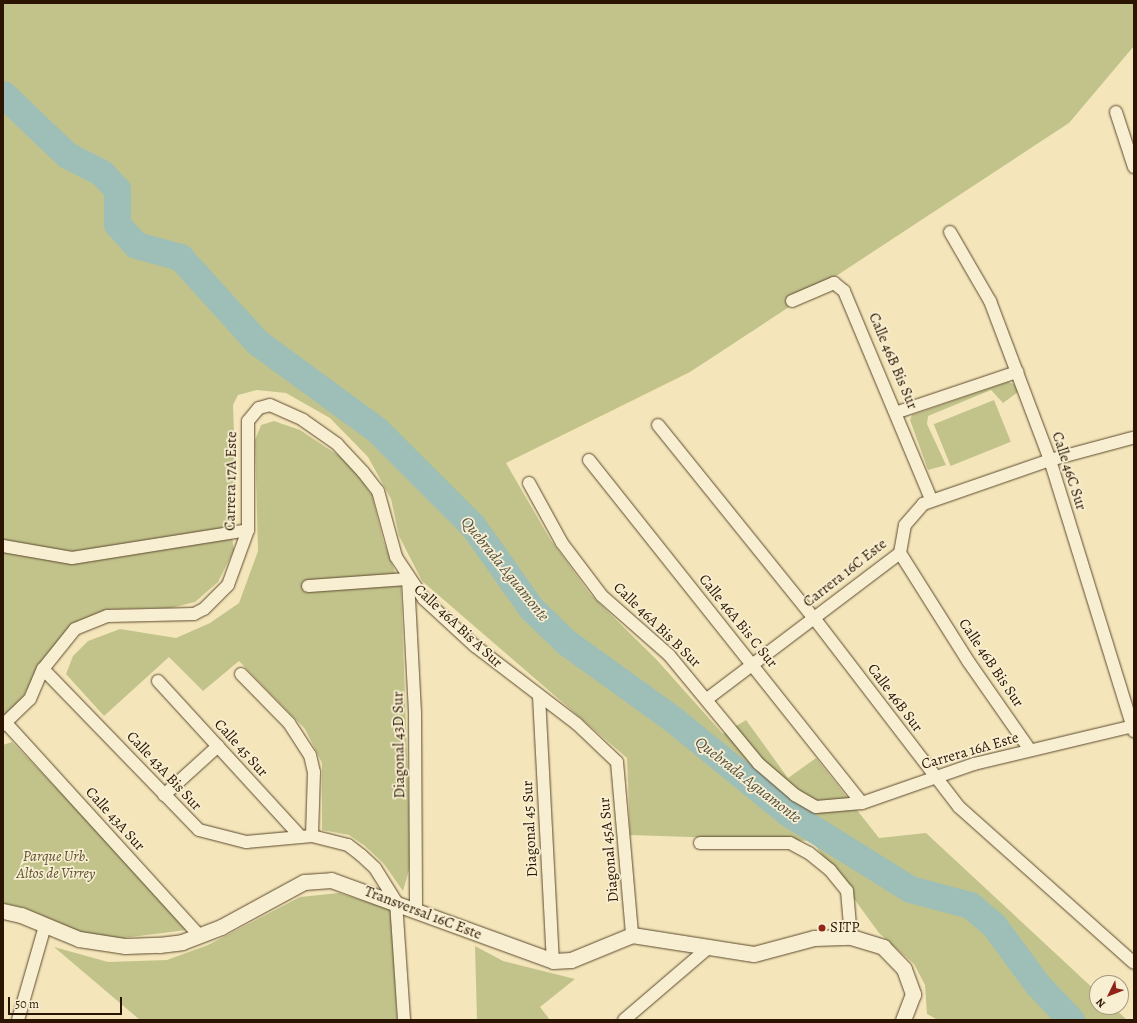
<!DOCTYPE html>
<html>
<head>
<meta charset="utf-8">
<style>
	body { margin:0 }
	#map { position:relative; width:1137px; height:1023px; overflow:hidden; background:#f4e6ba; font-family:Alegreya,serif }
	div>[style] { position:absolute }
	.green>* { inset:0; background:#c2c38b; transform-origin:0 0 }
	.river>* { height:27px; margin:-13.5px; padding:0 13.5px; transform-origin:13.5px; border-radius:13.5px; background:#9ebeb8 }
	.roads { filter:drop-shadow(0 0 1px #5d492e) drop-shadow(0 0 1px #5d492e) }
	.minor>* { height:12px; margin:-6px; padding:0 6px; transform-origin:6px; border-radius:6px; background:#f8efd2 }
	.tertiary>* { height:15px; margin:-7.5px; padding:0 7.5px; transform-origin:7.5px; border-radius:7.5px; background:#f8efd2 }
	.dots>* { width:11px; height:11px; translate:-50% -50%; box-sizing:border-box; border:2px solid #f8efd2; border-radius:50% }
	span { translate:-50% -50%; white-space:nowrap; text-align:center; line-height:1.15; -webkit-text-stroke:3.5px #f8efd2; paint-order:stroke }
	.street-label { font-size:15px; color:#2b1500 }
	.park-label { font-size:15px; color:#605231; font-style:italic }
	.poi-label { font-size:15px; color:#2b1500 }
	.left { translate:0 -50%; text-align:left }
	.water-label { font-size:16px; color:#535040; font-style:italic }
	.frame { position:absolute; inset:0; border:4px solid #2b1500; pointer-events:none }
	.north { position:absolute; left:1089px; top:975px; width:40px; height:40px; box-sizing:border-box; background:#f8efd2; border:1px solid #a6987e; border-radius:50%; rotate:227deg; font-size:11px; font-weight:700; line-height:16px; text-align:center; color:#2b1500 }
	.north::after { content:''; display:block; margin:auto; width:14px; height:18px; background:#8f2418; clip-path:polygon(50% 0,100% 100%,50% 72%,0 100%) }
	.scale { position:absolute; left:8px; top:997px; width:114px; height:18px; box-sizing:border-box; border:2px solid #2b1500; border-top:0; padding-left:5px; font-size:12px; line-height:14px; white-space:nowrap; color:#2b1500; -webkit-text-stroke:3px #f8efd2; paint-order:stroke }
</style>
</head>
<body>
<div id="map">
	<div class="green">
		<i style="clip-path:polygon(3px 3px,1134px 3px,1134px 46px,1069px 123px,690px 372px,506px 463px,550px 539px,590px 594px,656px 659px,723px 734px,746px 720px,788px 778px,816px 758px,879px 838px,926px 833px,1097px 992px,1097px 1007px,1113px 1007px,1127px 1020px,938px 1020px,927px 1014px,925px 985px,914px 964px,879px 933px,812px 841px,630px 835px,627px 758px,422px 581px,399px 536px,391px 499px,368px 457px,330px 418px,286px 393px,257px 390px,238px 395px,233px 405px,236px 489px,227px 503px,234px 550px,218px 582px,195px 602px,171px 608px,111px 609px,78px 621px,38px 669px,17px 708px,3px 718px)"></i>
		<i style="clip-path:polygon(1008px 382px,1014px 384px,1018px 392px,1003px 403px,991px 390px,928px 416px,927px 424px,946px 465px,928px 470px,910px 420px,912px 415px)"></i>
		<i style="left:994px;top:400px;width:45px;height:65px;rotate:68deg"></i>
		<i style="clip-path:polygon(274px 421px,300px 430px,347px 461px,372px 495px,383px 540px,401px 588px,411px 863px,403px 891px,384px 864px,365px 846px,349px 835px,322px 830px,322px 763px,305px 729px,239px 661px,203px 691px,169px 657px,104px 716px,66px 674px,73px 656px,88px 641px,120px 629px,176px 638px,210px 623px,239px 603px,258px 551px,255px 440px,261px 425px)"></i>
		<i style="clip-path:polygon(12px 742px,91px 824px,186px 930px,123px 938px,100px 937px,79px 932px,25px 908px,3px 903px,3px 745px)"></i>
		<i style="clip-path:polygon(339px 893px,392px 910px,397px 1020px,140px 1020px,54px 947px,108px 962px,167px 960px,208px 945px,300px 897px)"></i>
		<i style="clip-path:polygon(475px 946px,503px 961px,575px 979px,540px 1007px,550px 1020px,477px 1020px)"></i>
	</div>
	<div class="river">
		<i style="left:3px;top:94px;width:88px;rotate:43.6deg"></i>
		<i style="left:67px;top:155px;width:39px;rotate:27deg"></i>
		<i style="left:102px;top:173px;width:22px;rotate:47deg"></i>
		<i style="left:117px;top:189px;width:35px;rotate:90deg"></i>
		<i style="left:117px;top:224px;width:28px;rotate:48deg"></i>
		<i style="left:136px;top:245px;width:46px;rotate:15.3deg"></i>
		<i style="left:180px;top:257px;width:115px;rotate:47.8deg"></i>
		<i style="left:257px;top:342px;width:147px;rotate:36.2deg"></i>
		<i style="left:376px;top:429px;width:137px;rotate:45deg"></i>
		<i style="left:473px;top:526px;width:100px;rotate:54.7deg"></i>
		<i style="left:531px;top:608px;width:49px;rotate:44.2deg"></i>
		<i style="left:566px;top:642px;width:133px;rotate:35.8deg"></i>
		<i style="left:674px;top:720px;width:147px;rotate:39.2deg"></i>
		<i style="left:788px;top:813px;width:144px;rotate:31.9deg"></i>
		<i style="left:910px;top:889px;width:62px;rotate:14.9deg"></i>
		<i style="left:970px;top:905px;width:30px;rotate:40deg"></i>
		<i style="left:993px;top:924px;width:74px;rotate:53.7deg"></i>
		<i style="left:1037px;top:984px;width:50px;rotate:46.6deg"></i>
	</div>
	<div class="roads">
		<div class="minor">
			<i style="left:1116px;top:112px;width:58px;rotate:71.9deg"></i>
			<i style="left:950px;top:232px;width:80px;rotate:59.9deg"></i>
			<i style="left:990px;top:301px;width:170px;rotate:69.3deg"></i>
			<i style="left:1050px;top:460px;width:284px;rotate:72.8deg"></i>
			<i style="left:792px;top:301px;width:46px;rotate:-23.2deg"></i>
			<i style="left:834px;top:283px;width:13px;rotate:39deg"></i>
			<i style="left:844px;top:291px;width:225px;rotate:67.3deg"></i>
			<i style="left:898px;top:412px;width:126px;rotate:-18.6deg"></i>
			<i style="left:658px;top:425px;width:248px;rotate:51.1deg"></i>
			<i style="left:814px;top:618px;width:238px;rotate:52.5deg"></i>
			<i style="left:959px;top:807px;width:234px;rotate:41.7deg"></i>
			<i style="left:589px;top:460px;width:438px;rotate:51.5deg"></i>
			<i style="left:529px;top:483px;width:68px;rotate:61.2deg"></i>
			<i style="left:562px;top:543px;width:66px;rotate:53deg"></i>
			<i style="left:602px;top:596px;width:89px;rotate:41.4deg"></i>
			<i style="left:669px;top:655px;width:141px;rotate:50.5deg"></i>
			<i style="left:759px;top:764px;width:48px;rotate:40.7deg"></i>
			<i style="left:795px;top:795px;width:24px;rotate:30deg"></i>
			<i style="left:816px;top:807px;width:46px;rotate:-5deg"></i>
			<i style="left:862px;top:803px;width:119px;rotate:-19.2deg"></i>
			<i style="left:974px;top:764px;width:164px;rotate:-13.4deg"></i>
			<i style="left:3px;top:546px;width:70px;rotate:9.9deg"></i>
			<i style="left:72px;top:558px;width:178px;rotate:-9deg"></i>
			<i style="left:900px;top:553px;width:128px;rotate:57.8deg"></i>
			<i style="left:968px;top:661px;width:108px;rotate:55.1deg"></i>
			<i style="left:308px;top:586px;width:100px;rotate:-4deg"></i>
			<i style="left:408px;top:579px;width:133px;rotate:87deg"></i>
			<i style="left:415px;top:712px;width:198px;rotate:89.7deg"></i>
			<i style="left:43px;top:669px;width:224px;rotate:45.9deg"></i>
			<i style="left:199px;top:830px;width:49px;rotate:14.3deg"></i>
			<i style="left:246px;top:842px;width:66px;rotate:-5.2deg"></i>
			<i style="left:312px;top:836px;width:37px;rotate:14deg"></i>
			<i style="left:348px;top:845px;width:16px;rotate:38deg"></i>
			<i style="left:361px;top:855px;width:19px;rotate:43deg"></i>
			<i style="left:375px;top:868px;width:40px;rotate:58deg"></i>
			<i style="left:396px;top:902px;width:118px;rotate:86.1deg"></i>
			<i style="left:241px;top:674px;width:69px;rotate:45.6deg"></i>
			<i style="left:289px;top:723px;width:38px;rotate:57deg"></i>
			<i style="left:310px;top:755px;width:17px;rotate:77deg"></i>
			<i style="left:314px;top:772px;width:64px;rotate:91.8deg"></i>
			<i style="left:158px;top:681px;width:210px;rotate:47.5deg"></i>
			<i style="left:539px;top:696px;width:265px;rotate:87deg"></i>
			<i style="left:707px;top:699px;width:242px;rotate:-37.1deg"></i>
			<i style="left:900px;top:553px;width:28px;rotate:-80deg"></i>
			<i style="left:905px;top:525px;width:28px;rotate:-49deg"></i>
			<i style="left:923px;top:504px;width:134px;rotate:-19.1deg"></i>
			<i style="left:1050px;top:460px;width:85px;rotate:-15deg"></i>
			<i style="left:6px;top:723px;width:288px;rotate:47.7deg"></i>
			<i style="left:3px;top:725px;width:37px;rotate:-44deg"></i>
			<i style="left:30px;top:699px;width:33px;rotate:-67deg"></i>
			<i style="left:43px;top:669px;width:51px;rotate:-51.3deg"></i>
			<i style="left:75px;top:629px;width:35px;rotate:-22deg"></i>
			<i style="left:108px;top:616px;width:86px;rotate:-1.3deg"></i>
			<i style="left:194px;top:614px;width:11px;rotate:-27deg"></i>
			<i style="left:204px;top:609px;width:34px;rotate:-45deg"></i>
			<i style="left:228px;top:585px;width:59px;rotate:-70deg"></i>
			<i style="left:248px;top:530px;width:109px;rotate:-90deg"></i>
			<i style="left:248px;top:421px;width:17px;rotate:-50deg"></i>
			<i style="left:259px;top:408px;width:11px;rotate:-15deg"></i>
			<i style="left:270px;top:405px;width:36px;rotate:24deg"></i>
			<i style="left:303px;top:420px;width:42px;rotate:35.2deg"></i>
			<i style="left:337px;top:444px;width:38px;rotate:47deg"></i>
			<i style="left:363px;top:472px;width:24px;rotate:52deg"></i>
			<i style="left:378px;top:491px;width:68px;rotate:74.7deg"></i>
			<i style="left:396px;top:557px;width:50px;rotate:56.3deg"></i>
			<i style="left:424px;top:599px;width:69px;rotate:42.7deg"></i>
			<i style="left:475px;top:646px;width:128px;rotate:37.4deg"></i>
			<i style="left:577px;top:724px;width:55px;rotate:43.5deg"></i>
			<i style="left:617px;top:762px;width:174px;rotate:85deg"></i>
			<i style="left:164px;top:795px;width:73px;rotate:-42.2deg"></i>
			<i style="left:700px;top:843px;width:90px"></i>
			<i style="left:790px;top:843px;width:21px;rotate:28deg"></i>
			<i style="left:809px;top:853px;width:27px;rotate:39deg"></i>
			<i style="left:830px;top:870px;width:27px;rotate:51deg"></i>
			<i style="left:847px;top:891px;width:46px;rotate:85deg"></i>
			<i style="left:18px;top:1020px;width:98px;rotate:-74deg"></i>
			<i style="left:624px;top:1020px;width:111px;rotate:-40.6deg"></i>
		</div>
		<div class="tertiary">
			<i style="left:3px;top:911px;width:18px;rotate:13deg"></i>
			<i style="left:21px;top:915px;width:63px;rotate:22.5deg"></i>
			<i style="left:79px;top:939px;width:47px;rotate:8.7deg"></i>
			<i style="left:125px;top:946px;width:34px;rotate:-2deg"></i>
			<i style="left:159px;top:945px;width:23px;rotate:-7deg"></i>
			<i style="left:182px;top:942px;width:42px;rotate:-21deg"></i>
			<i style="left:221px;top:927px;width:94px;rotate:-28.5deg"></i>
			<i style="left:304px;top:882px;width:27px;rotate:-4deg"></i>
			<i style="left:331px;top:880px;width:236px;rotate:20deg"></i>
			<i style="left:553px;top:961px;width:18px;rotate:-3deg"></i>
			<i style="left:571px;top:960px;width:66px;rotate:-22.3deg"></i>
			<i style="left:632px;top:935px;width:123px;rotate:8.9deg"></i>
			<i style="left:754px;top:954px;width:62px;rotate:-14.9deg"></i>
			<i style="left:814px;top:938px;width:37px;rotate:-2deg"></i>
			<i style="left:851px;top:937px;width:34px;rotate:17deg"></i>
			<i style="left:883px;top:947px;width:30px;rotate:46deg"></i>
			<i style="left:904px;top:969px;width:27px;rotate:70deg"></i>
			<i style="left:913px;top:994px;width:28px;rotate:111deg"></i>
		</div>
	</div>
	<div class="dots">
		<i style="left:822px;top:928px;background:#8f2418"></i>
	</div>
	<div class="street-label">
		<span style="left:893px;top:361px;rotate:67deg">Calle 46B Bis Sur</span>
		<span style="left:1069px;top:471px;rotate:72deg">Calle 46C Sur</span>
		<span style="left:231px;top:481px;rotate:-89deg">Carrera 17A Este</span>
		<span style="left:845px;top:573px;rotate:-38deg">Carrera 16C Este</span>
		<span style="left:738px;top:621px;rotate:51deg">Calle 46A Bis C Sur</span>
		<span style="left:657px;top:625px;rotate:44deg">Calle 46A Bis B Sur</span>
		<span style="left:458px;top:626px;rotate:43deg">Calle 46A Bis A Sur</span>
		<span style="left:991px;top:663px;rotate:56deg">Calle 46B Bis Sur</span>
		<span style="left:895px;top:698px;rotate:53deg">Calle 46B Sur</span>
		<span style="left:399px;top:745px;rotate:-91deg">Diagonal 43D Sur</span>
		<span style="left:241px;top:748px;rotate:48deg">Calle 45 Sur</span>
		<span style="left:970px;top:751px;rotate:-16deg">Carrera 16A Este</span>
		<span style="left:164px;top:771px;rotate:47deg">Calle 43A Bis Sur</span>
		<span style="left:115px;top:819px;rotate:48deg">Calle 43A Sur</span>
		<span style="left:530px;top:829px;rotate:-93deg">Diagonal 45 Sur</span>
		<span style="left:609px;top:850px;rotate:-95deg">Diagonal 45A Sur</span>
		<span style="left:423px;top:913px;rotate:21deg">Transversal 16C Este</span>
	</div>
	<div class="park-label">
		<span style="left:56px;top:865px">Parque Urb.<br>Altos de Virrey</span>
	</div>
	<div class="poi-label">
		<span class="left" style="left:830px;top:928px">SITP</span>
	</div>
	<div class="water-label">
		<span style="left:505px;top:569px;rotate:51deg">Quebrada Aguamonte</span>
		<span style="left:748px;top:780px;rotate:38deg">Quebrada Aguamonte</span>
	</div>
	<div class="frame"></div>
	<div class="north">N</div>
	<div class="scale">50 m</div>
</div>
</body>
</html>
